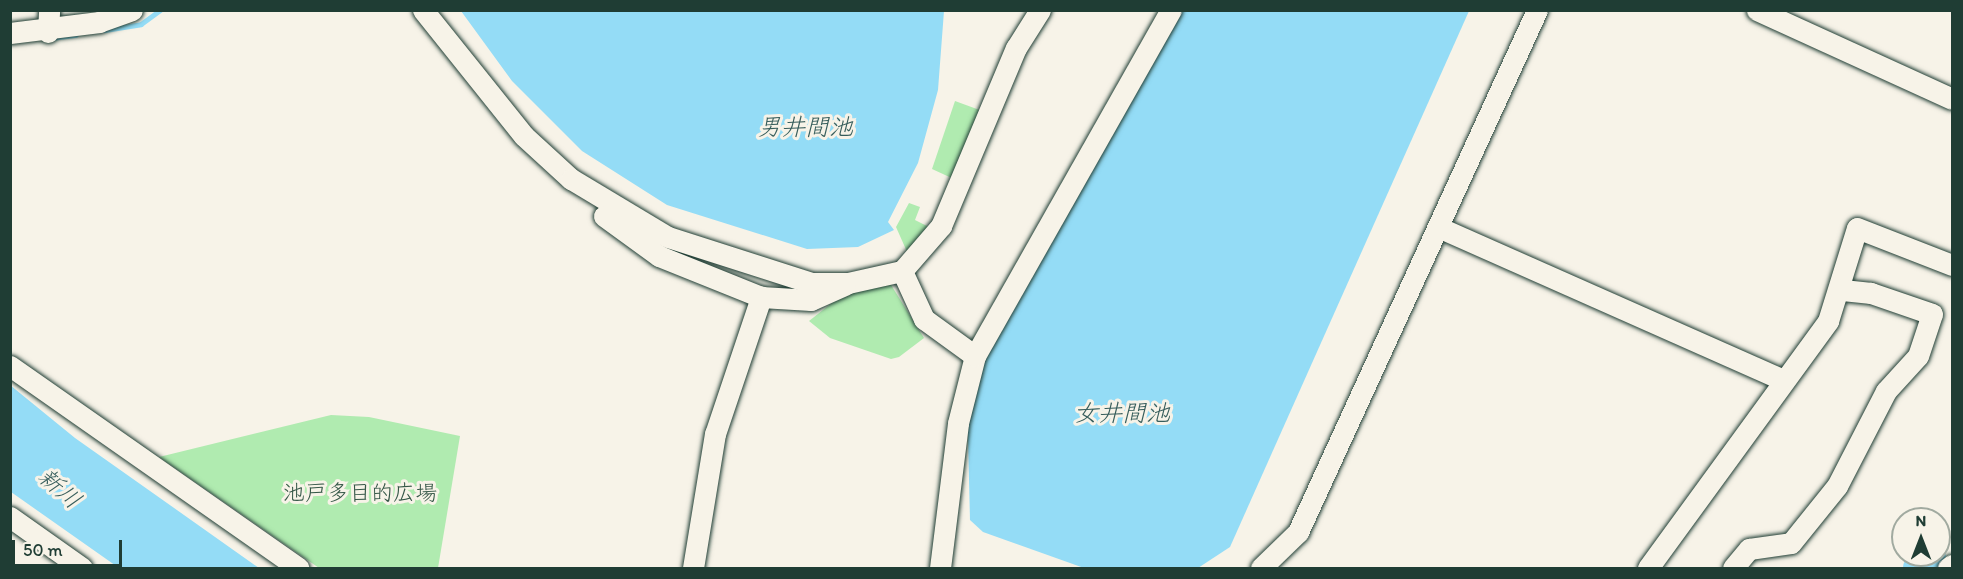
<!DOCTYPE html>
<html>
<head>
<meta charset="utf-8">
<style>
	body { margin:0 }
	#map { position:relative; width:1963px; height:579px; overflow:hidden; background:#f7f3e8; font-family:Itim,"Klee One",sans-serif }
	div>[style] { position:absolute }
	.green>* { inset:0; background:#b0ebb0 }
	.water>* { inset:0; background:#94dcf6 }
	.stream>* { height:4.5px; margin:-2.25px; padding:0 2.25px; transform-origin:2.25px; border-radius:2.25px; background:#94dcf6 }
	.river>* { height:26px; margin:-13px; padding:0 13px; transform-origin:13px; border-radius:13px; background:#94dcf6 }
	.roads { filter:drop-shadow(0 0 2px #1f3d34) drop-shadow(0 0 2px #1f3d34) }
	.minor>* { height:21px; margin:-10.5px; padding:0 10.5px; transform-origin:10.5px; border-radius:10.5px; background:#f7f3e8 }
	span { translate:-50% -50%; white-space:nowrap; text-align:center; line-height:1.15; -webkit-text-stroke:6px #f7f3e8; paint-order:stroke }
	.park-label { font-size:22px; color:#355747 }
	.water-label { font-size:24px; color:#365d5b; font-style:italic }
	.frame { position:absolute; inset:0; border:12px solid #1f3d34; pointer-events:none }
	.north { position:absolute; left:1891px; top:507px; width:60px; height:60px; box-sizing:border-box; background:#f7f3e8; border:2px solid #a1aaa0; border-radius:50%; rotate:0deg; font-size:16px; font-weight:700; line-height:24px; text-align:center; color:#1f3d34 }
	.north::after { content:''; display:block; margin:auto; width:21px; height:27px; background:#1f3d34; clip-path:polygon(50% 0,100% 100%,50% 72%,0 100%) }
	.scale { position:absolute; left:12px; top:540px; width:110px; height:27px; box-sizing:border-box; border:3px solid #1f3d34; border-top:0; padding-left:8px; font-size:18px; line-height:21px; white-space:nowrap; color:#1f3d34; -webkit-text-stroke:4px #f7f3e8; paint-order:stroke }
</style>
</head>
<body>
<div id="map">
	<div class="green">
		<i style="clip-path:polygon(955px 101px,985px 112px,956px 180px,932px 169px)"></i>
		<i style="clip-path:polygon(909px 203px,920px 207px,915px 220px,933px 229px,908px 254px,896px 227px)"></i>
		<i style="clip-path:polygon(888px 280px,924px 338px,899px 357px,891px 359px,830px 338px,809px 321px,852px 287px)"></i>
		<i style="clip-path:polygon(331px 415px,369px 417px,460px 436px,438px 568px,319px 568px,159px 457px)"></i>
	</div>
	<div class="water">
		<i style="clip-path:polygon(461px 11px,944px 11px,938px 90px,918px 163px,888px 222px,894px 230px,858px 247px,807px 249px,667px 205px,582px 151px,512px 81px)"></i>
		<i style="clip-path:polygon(1176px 11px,1469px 11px,1230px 547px,1198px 568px,1084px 568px,983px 532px,970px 520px,967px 397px,982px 351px)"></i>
		<i style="clip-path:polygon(10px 385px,75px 438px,259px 568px,119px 568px,11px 492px)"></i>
	</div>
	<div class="stream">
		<i style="left:105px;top:30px;width:36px;rotate:-9deg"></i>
		<i style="left:141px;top:24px;width:24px;rotate:-36deg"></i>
		<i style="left:51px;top:38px;width:25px;rotate:-7deg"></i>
	</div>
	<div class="river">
		<i style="left:1916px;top:568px;width:21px;rotate:-37deg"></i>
	</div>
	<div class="roads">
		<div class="minor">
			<i style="left:423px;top:10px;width:161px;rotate:51.3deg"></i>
			<i style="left:524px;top:136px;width:64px;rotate:42.5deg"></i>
			<i style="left:571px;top:179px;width:113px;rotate:30.9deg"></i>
			<i style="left:668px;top:237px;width:150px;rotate:17.8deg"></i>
			<i style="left:811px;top:283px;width:37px"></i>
			<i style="left:848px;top:283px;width:55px;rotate:-12.5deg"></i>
			<i style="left:902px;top:271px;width:60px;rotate:-49.1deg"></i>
			<i style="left:941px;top:226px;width:193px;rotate:-67.2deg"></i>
			<i style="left:1016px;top:48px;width:45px;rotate:-57.7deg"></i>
			<i style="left:1757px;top:10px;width:214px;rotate:24.5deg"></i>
			<i style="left:48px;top:32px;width:22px;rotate:-87deg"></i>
			<i style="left:10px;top:33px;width:90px;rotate:-7deg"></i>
			<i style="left:99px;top:22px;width:35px;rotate:-20deg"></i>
			<i style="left:604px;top:216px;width:68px;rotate:36deg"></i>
			<i style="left:659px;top:256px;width:110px;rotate:21.9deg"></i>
			<i style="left:761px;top:297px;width:50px;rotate:3.4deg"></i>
			<i style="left:811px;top:300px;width:37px;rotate:-24deg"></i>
			<i style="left:1438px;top:227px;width:378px;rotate:23.9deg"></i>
			<i style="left:902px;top:271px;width:53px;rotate:65.4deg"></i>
			<i style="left:924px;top:319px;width:63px;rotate:36deg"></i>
			<i style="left:10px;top:366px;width:352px;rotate:35deg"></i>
			<i style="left:10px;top:517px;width:88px;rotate:35.3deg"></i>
			<i style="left:693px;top:568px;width:136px;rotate:-80.7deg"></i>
			<i style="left:715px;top:434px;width:145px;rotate:-71.4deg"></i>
			<i style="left:940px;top:568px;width:146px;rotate:-82.9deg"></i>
			<i style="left:958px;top:423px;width:69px;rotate:-75.8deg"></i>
			<i style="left:975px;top:356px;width:398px;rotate:-60.5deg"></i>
			<i style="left:1261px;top:568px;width:52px;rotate:-44.2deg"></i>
			<i style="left:1298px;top:532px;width:574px;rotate:-65.4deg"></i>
			<i style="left:1648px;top:568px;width:306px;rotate:-53.9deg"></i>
			<i style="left:1828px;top:321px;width:97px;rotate:-72.7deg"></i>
			<i style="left:1857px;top:228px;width:102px;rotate:21.3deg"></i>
			<i style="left:1733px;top:568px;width:25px;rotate:-50deg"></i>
			<i style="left:1749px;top:549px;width:42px;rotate:-8.1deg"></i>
			<i style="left:1791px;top:543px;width:73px;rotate:-51.1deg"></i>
			<i style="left:1837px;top:486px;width:107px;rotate:-62.7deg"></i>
			<i style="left:1886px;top:391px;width:47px;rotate:-47.6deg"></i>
			<i style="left:1918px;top:356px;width:44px;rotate:-71.6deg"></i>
			<i style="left:1932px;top:314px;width:65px;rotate:-161deg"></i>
			<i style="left:1871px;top:293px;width:31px;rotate:-174deg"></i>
			<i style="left:1948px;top:568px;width:5px;rotate:-37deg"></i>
		</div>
	</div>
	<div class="park-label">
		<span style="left:360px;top:493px">池戸多目的広場</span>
	</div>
	<div class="water-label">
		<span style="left:805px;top:127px">男井間池</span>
		<span style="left:1122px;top:413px">女井間池</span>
		<span style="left:60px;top:488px;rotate:41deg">新川</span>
	</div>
	<div class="frame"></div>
	<div class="north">N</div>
	<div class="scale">50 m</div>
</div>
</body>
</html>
